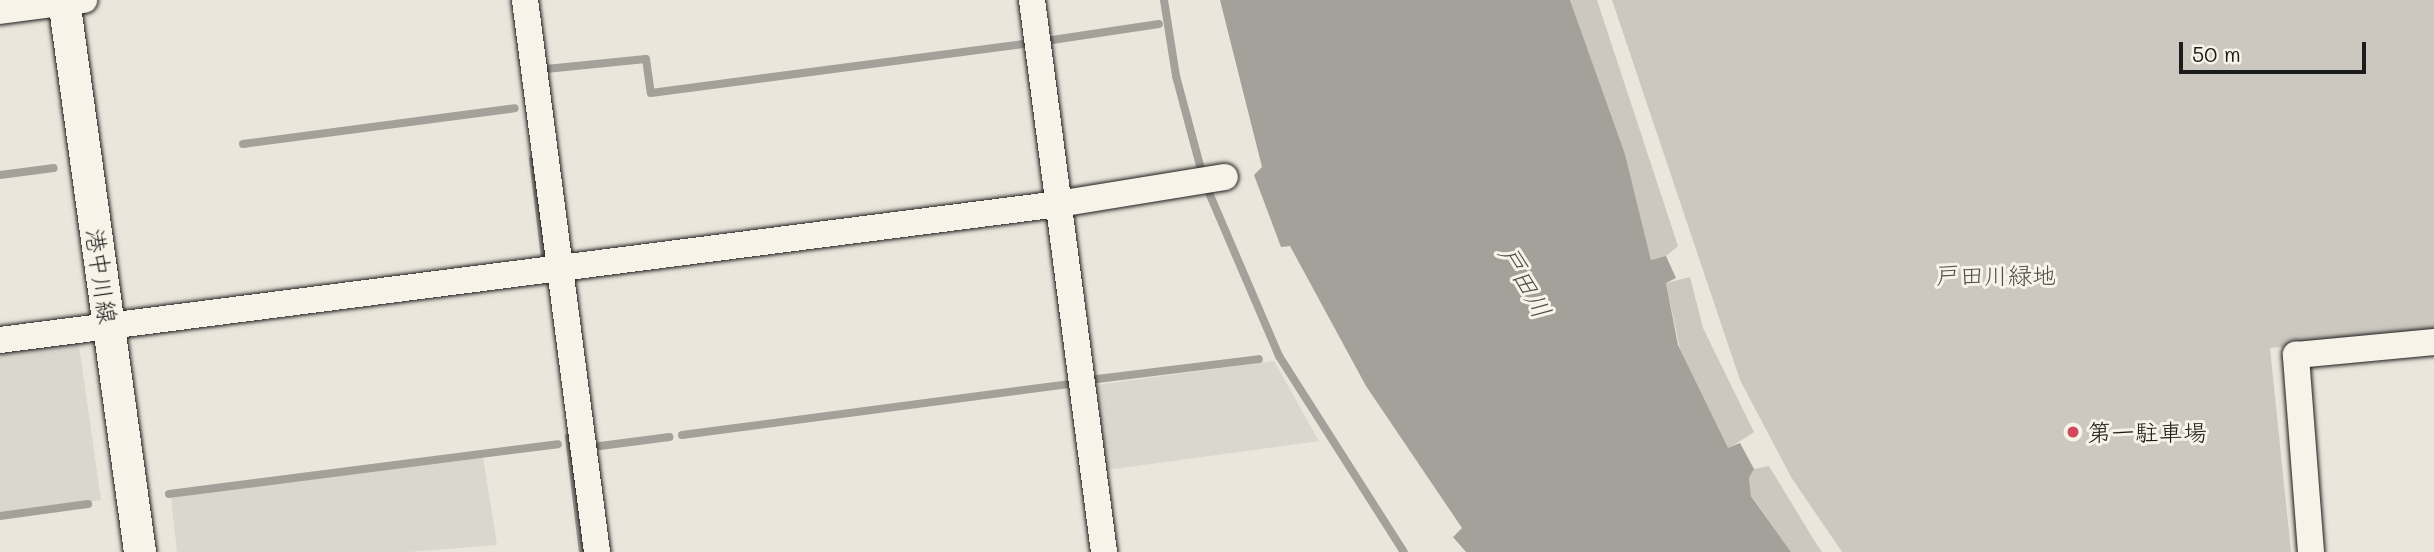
<!DOCTYPE html>
<html>
<head>
<meta charset="utf-8">
<style>
	body { margin:0 }
	#map { position:relative; width:2434px; height:552px; overflow:hidden; background:#eae6dc; font-family:Mali,"Klee One",sans-serif }
	div>[style] { position:absolute }
	.built>* { inset:0; background:#dad7ce }
	.green>* { inset:0; background:#ccc8c0 }
	.water>* { inset:0; background:#a3a19a }
	.stream>* { height:8px; margin:-4px; padding:0 4px; transform-origin:4px; border-radius:4px; background:#a3a19a }
	.roads { filter:drop-shadow(0 0 2px #1c1c1c) drop-shadow(0 0 2px #1c1c1c) }
	.minor>* { height:26px; margin:-13px; padding:0 13px; transform-origin:13px; border-radius:13px; background:#f7f3e8 }
	.major>* { height:32px; margin:-16px; padding:0 16px; transform-origin:16px; border-radius:16px; background:#f7f3e8 }
	.dots>* { width:19px; height:19px; translate:-50% -50%; box-sizing:border-box; border:4px solid #f7f3e8; border-radius:50% }
	span { translate:-50% -50%; white-space:nowrap; text-align:center; line-height:1.15; -webkit-text-stroke:6px #f7f3e8; paint-order:stroke }
	.park-label { font-size:24px; color:#51504d }
	.street-label { font-size:24px; color:#1c1c1c }
	.poi-label { font-size:24px; color:#1c1c1c }
	.left { translate:0 -50%; text-align:left }
	.water-label { font-size:26px; color:#52514e; font-style:italic }
	.scale { position:absolute; left:2179px; top:42px; width:187px; height:32px; box-sizing:border-box; border:4px solid #1c1c1c; border-top:0; padding-left:9px; font-size:21px; line-height:24px; white-space:nowrap; color:#1c1c1c; -webkit-text-stroke:5px #f7f3e8; paint-order:stroke }
</style>
</head>
<body>
<div id="map">
	<div class="built">
		<i style="clip-path:polygon(78px 338px,101px 500px,0 514px,0 349px)"></i>
		<i style="clip-path:polygon(1274px 361px,1319px 441px,1107px 470px,1096px 385px)"></i>
		<i style="clip-path:polygon(483px 457px,497px 545px,408px 552px,177px 552px,171px 498px)"></i>
	</div>
	<div class="green">
		<i style="clip-path:polygon(1570px 0,1597px 0,1678px 246px,1666px 256px,1651px 260px,1625px 154px)"></i>
		<i style="clip-path:polygon(1612px 0,2434px 0,2434px 331px,2270px 348px,2291px 552px,1842px 552px,1791px 477px,1740px 380px)"></i>
		<i style="clip-path:polygon(1690px 277px,1703px 328px,1754px 432px,1728px 449px,1680px 349px,1666px 283px)"></i>
		<i style="clip-path:polygon(1769px 466px,1817px 545px,1822px 552px,1791px 552px,1751px 495px,1749px 478px,1754px 469px)"></i>
	</div>
	<div class="water">
		<i style="clip-path:polygon(1220px 0,1570px 0,1625px 154px,1651px 260px,1666px 256px,1676px 278px,1666px 283px,1678px 345px,1728px 448px,1740px 443px,1754px 469px,1749px 478px,1751px 496px,1791px 552px,1466px 552px,1453px 537px,1462px 528px,1366px 386px,1290px 246px,1281px 247px,1254px 175px,1262px 167px)"></i>
	</div>
	<div class="stream">
		<i style="left:1164px;top:0;width:77px;rotate:81deg"></i>
		<i style="left:1176px;top:76px;width:100px;rotate:75deg"></i>
		<i style="left:1052px;top:40px;width:108px;rotate:-8.5deg"></i>
		<i style="left:546px;top:69px;width:100px;rotate:-5.7deg"></i>
		<i style="left:646px;top:59px;width:34px;rotate:82deg"></i>
		<i style="left:651px;top:93px;width:374px;rotate:-7.5deg"></i>
		<i style="left:243px;top:144px;width:274px;rotate:-7.5deg"></i>
		<i style="left:533px;top:159px;width:100px;rotate:83.1deg"></i>
		<i style="left:0;top:175px;width:54px;rotate:-7.4deg"></i>
		<i style="left:1210px;top:195px;width:175px;rotate:66.8deg"></i>
		<i style="left:1279px;top:356px;width:232px;rotate:57.5deg"></i>
		<i style="left:1097px;top:379px;width:163px;rotate:-7deg"></i>
		<i style="left:682px;top:435px;width:388px;rotate:-7.5deg"></i>
		<i style="left:569px;top:437px;width:116px;rotate:83.1deg"></i>
		<i style="left:600px;top:446px;width:70px;rotate:-7.4deg"></i>
		<i style="left:169px;top:494px;width:392px;rotate:-7.3deg"></i>
		<i style="left:0;top:516px;width:89px;rotate:-7.8deg"></i>
	</div>
	<div class="roads">
		<div class="minor">
			<i style="left:525px;top:0;width:557px;rotate:82.57deg"></i>
			<i style="left:1032px;top:0;width:557px;rotate:82.57deg"></i>
			<i style="left:0;top:11px;width:85px;rotate:-7.5deg"></i>
			<i style="left:0;top:340px;width:1067px;rotate:-7.32deg"></i>
			<i style="left:1058px;top:204px;width:169px;rotate:-9.2deg"></i>
			<i style="left:2311px;top:552px;width:198px;rotate:-94.4deg"></i>
			<i style="left:2296px;top:355px;width:139px;rotate:-5.4deg"></i>
		</div>
		<div class="major">
			<i style="left:64px;top:0;width:557px;rotate:82.16deg"></i>
		</div>
	</div>
	<div class="dots">
		<i style="left:2073px;top:432px;background:#d1495b"></i>
	</div>
	<div class="park-label">
		<span style="left:1996px;top:275px">戸田川緑地</span>
	</div>
	<div class="street-label">
		<span style="left:102px;top:276px;rotate:82deg">港中川線</span>
	</div>
	<div class="poi-label">
		<span class="left" style="left:2087px;top:432px">第一駐車場</span>
	</div>
	<div class="water-label">
		<span style="left:1525px;top:282px;rotate:61deg">戸田川</span>
	</div>
	<div class="scale">50 m</div>
</div>
</body>
</html>
